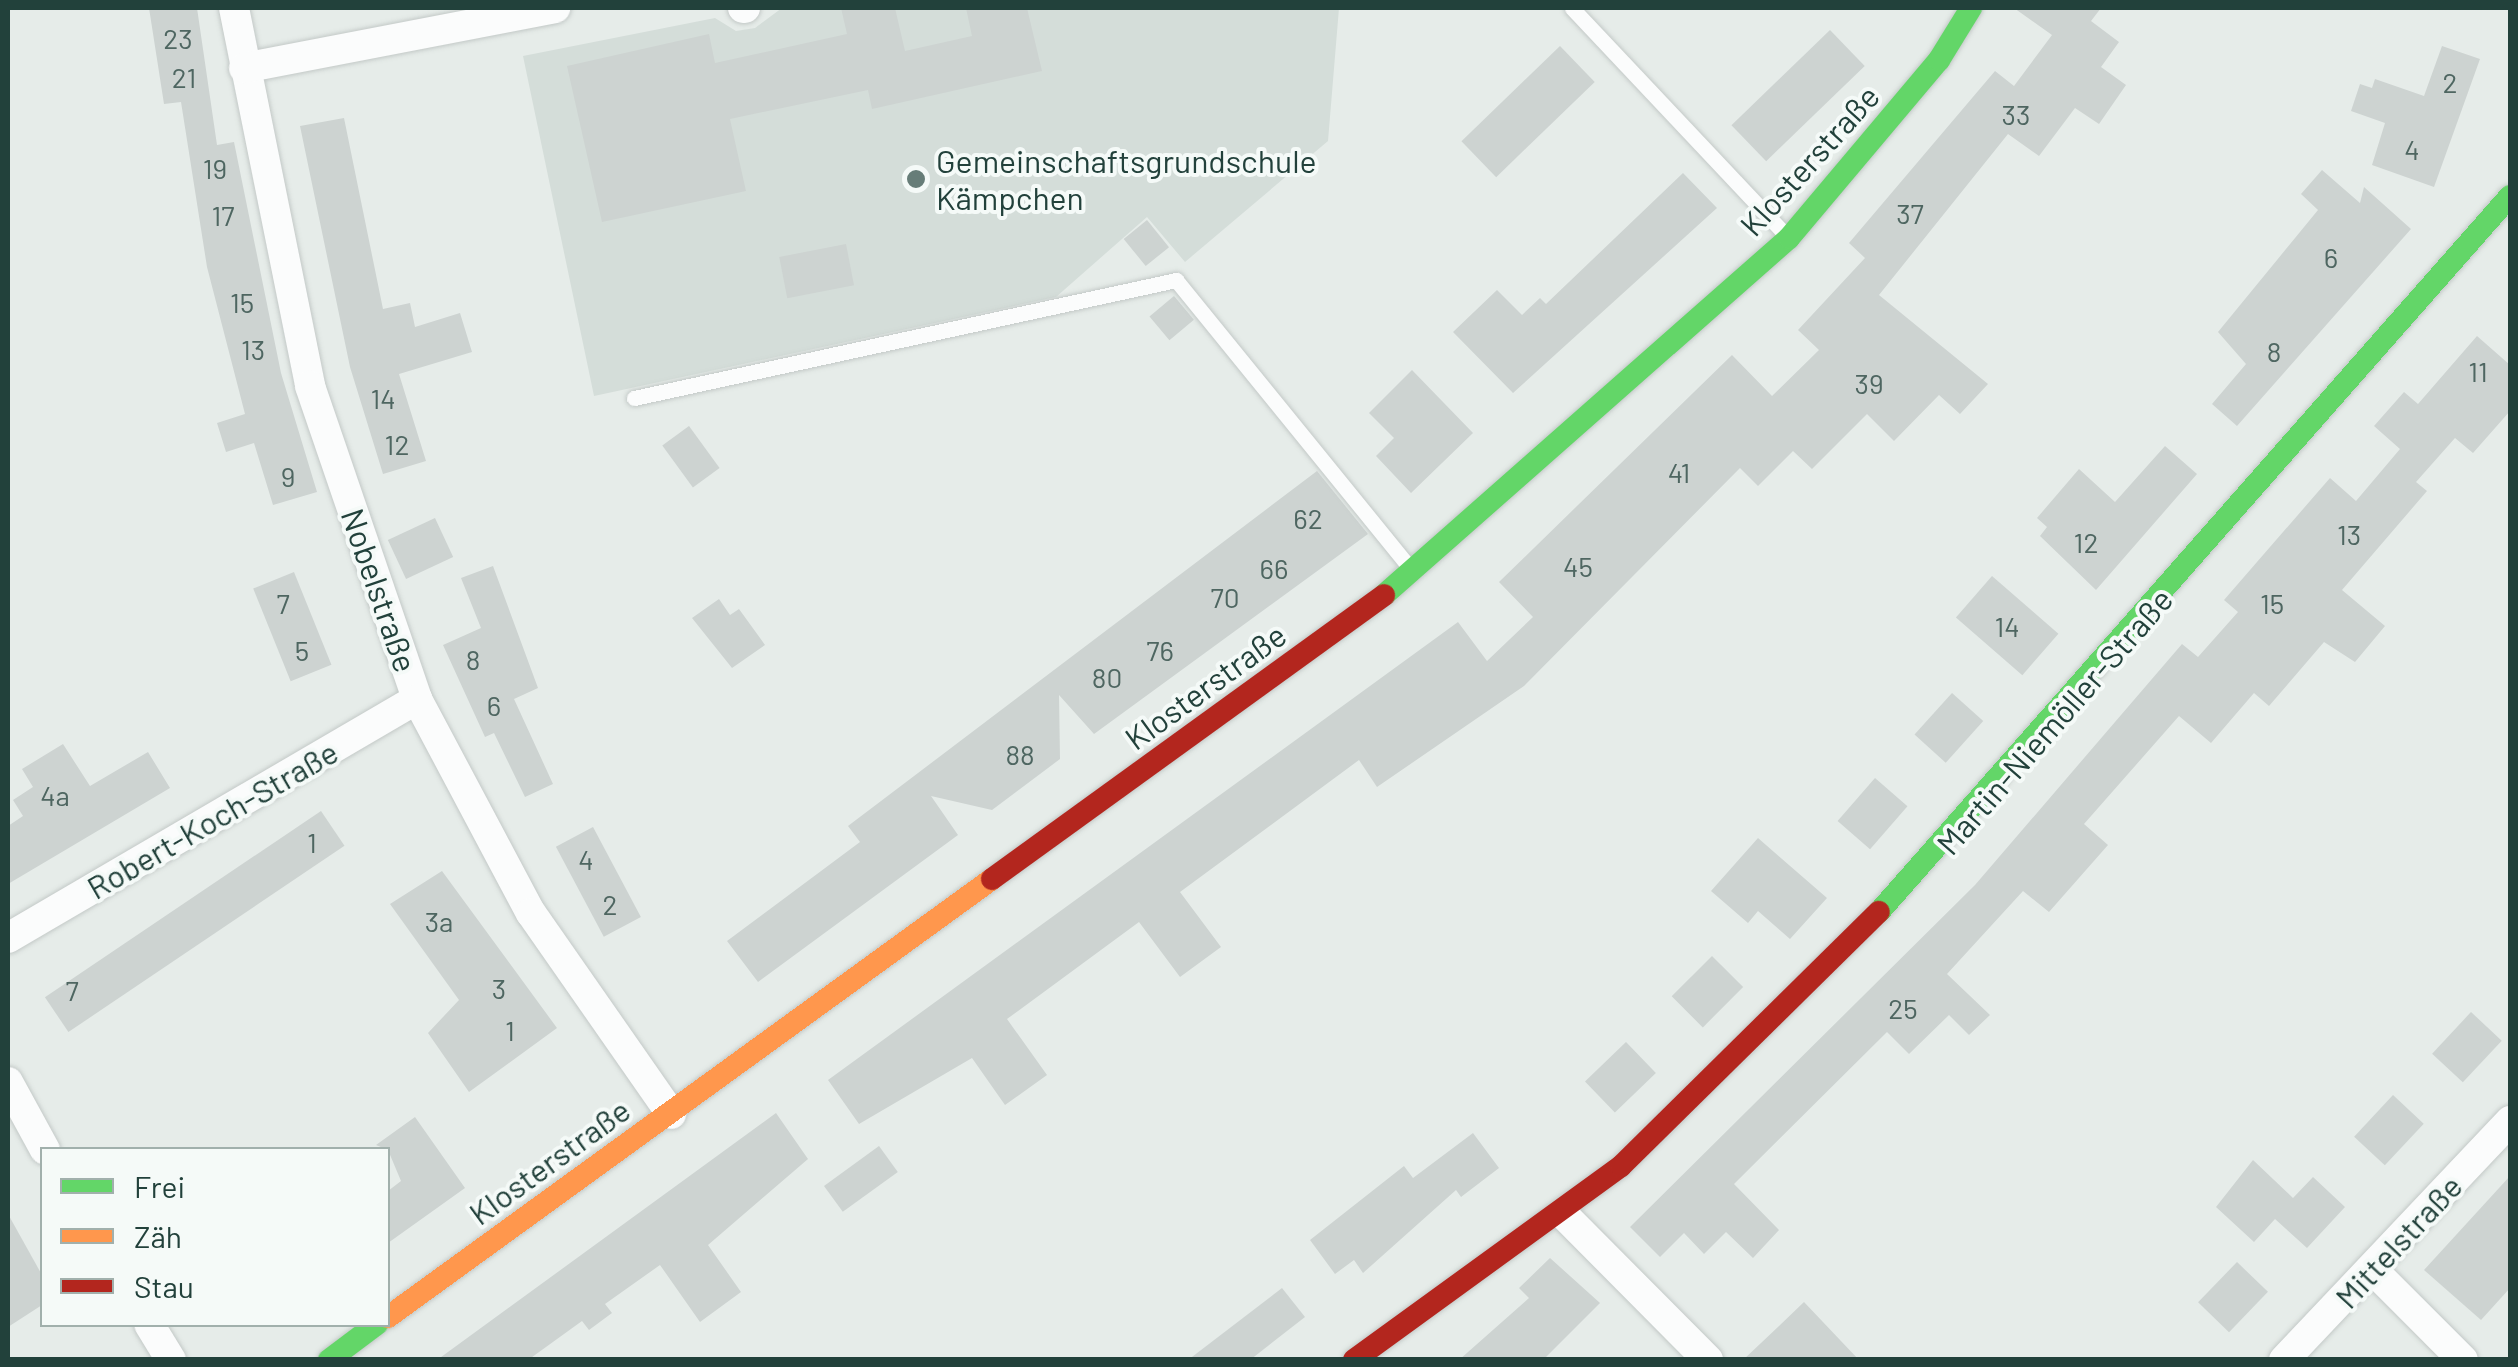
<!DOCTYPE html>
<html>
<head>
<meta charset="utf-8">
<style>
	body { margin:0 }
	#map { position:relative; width:2518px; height:1367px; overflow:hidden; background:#e6ece9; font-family:Barlow,sans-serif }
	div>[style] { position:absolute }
	.built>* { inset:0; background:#d4ddd9 }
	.building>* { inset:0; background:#cdd3d1; transform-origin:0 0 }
	.roads { filter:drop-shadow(0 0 2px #c3c9c7) drop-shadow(0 0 2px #c3c9c7) }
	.lane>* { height:15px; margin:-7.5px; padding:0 7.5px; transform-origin:7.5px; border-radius:7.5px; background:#fbfcfc }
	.street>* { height:30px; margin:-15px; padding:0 15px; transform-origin:15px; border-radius:15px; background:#fbfcfc }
	.fast>* { height:22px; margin:-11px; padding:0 11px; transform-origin:11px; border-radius:11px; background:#63d668 }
	.slow>* { height:22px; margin:-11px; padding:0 11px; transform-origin:11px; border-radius:11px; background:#ff974d }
	.jam>* { height:22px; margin:-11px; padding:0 11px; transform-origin:11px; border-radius:11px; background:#b3261e }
	.dots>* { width:28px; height:28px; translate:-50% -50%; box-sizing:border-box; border:5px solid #f5faf8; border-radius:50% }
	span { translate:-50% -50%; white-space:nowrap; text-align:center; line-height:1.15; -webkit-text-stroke:8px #f5faf8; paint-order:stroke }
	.number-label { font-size:28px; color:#4e6661 }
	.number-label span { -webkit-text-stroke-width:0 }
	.street-label { font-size:32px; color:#22413b }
	.poi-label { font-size:32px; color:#22413b }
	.left { translate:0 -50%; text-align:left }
	.frame { position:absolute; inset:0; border:10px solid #22413b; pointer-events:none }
	.legend { position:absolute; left:40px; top:1147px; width:350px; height:180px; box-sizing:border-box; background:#f5faf8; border:2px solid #a1b0ac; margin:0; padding:12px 18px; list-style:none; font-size:30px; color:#22413b }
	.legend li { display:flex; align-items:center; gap:20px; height:50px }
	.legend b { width:50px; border:2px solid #a1b0ac }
</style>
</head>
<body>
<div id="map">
	<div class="built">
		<i style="clip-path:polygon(782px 8px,1339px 8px,1328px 141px,1185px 262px,1147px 217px,1056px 297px,594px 396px,523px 56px,715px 18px,736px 31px,755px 28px)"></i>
	</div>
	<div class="building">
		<i style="clip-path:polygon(149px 8px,197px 8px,217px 145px,234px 142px,281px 373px,317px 492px,273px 505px,254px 443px,226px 452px,217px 423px,245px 414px,207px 267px,181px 102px,164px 104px)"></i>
		<i style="clip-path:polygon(841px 8px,895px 8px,905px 51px,972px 36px,966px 8px,1027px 8px,1042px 71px,872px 109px,868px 90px,730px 119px,746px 191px,602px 222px,567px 66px,709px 34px,715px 63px,847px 34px)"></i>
		<i style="clip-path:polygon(2014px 8px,2101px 8px,2091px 21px,2119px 42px,2101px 67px,2126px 85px,2099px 124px,2075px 108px,2039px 156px,2008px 134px,1879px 295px,1988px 384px,1960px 414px,1939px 395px,1894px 441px,1867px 414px,1812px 469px,1793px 451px,1758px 486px,1740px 468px,1524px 686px,1377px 787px,1359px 760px,1180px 892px,1221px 947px,1180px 977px,1139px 922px,1007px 1019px,1047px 1075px,1005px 1105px,972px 1058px,859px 1124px,828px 1080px,1458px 622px,1487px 661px,1533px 617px,1499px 582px,1732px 355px,1772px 396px,1819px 350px,1798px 330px,1865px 258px,1849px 243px,1995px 71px,2014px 86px,2052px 35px)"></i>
		<i style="left:1830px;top:30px;width:50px;height:137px;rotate:46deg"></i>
		<i style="left:1560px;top:46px;width:50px;height:137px;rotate:46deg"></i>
		<i style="clip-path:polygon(2442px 46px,2480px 59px,2434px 187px,2372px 165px,2385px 123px,2351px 111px,2360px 84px,2372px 88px,2375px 79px,2424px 96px)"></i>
		<i style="clip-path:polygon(344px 118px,383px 309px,410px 303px,415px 327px,460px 313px,472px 352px,399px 374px,426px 461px,383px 474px,350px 367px,300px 126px)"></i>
		<i style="clip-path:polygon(2322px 170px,2360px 203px,2364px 187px,2411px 229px,2237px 426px,2212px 404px,2246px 364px,2218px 332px,2318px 210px,2301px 194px)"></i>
		<i style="clip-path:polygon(1683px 173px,1717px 208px,1513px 393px,1453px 332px,1497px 290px,1522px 315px,1540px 298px,1546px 304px)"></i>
		<i style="left:1147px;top:220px;width:35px;height:30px;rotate:51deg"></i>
		<i style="left:846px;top:244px;width:42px;height:68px;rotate:79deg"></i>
		<i style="left:1174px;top:296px;width:31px;height:32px;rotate:50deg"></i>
		<i style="clip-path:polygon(2477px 336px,2510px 365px,2510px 411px,2473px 453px,2455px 438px,2416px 482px,2427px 491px,2342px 590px,2385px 626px,2355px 662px,2324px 642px,2269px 706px,2254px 693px,2211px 743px,2179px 716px,2084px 824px,2108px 845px,2049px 912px,2023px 891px,1947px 974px,1990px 1015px,1969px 1035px,1949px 1015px,1909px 1054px,1887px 1032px,1734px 1184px,1779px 1230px,1753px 1258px,1726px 1232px,1704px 1254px,1684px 1233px,1660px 1257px,1630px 1227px,1975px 885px,2182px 644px,2198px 657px,2238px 612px,2224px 600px,2330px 478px,2356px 501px,2400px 449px,2374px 426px,2404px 392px,2418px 404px)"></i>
		<i style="clip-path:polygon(1412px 370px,1473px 433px,1411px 493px,1376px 456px,1394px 438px,1369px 413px)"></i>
		<i style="left:689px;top:426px;width:52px;height:33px;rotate:54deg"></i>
		<i style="clip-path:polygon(2165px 446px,2197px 474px,2096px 590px,2040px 536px,2047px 527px,2037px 518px,2079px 469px,2115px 502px)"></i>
		<i style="clip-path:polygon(1317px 471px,1368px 534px,1094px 734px,1059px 695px,1060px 759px,992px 810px,931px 796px,958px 835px,758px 982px,727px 941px,860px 842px,848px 826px)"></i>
		<i style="left:435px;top:518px;width:43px;height:52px;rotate:65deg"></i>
		<i style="clip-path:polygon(493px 566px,538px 688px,514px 699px,553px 784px,525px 797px,494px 733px,485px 737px,443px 645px,481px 628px,461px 578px)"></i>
		<i style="left:294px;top:572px;width:100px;height:44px;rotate:68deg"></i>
		<i style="left:1992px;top:576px;width:88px;height:55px;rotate:41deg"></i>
		<i style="clip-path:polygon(719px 599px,730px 615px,739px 609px,765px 645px,732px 668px,692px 618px)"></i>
		<i style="left:1952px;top:693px;width:42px;height:56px;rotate:42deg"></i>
		<i style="clip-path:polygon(63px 744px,90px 786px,148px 752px,170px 788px,8px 884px,8px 826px,23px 816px,13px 800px,33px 787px,22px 769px)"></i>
		<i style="left:1875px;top:778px;width:43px;height:57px;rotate:41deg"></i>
		<i style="left:321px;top:811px;width:42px;height:333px;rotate:56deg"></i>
		<i style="left:593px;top:827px;width:102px;height:42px;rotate:62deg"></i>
		<i style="clip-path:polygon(1758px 838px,1827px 898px,1790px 939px,1758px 911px,1748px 923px,1711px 891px)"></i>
		<i style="clip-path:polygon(442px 871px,557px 1028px,469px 1092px,428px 1033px,459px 1000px,390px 904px)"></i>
		<i style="left:1712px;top:956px;width:44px;height:57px;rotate:45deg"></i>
		<i style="left:2471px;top:1012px;width:42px;height:57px;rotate:43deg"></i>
		<i style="left:1626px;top:1042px;width:43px;height:57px;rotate:46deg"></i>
		<i style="left:2393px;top:1095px;width:42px;height:57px;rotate:43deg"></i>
		<i style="clip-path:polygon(776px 1113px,808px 1159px,708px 1245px,741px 1292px,700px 1322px,660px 1265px,605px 1304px,612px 1313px,589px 1330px,582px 1321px,528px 1360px,437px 1360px)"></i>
		<i style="clip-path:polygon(415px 1117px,465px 1188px,388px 1243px,388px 1191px,401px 1181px,388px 1150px,376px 1145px)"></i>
		<i style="clip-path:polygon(1473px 1133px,1499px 1168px,1461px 1197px,1456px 1190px,1363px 1273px,1354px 1260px,1335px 1274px,1310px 1240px,1404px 1166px,1413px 1178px)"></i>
		<i style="left:879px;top:1146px;width:32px;height:68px;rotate:54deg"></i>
		<i style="clip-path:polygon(2253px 1160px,2293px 1198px,2313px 1177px,2345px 1207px,2307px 1248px,2275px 1219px,2254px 1242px,2216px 1207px)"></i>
		<i style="clip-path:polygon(2510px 1176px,2510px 1288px,2481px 1320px,2424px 1270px)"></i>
		<i style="clip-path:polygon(8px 1214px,42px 1275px,42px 1305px,8px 1327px)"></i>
		<i style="clip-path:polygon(1550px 1258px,1600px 1303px,1543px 1360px,1459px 1360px,1529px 1298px,1519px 1288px)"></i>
		<i style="left:2237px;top:1262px;width:43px;height:56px;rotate:44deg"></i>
		<i style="clip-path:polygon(1282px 1288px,1305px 1317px,1250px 1360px,1188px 1360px)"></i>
		<i style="clip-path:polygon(1804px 1302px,1859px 1360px,1743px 1360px,1779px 1326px)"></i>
	</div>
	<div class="roads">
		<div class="lane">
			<i style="left:1572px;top:8px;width:312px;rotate:46.7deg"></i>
			<i style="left:634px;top:398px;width:555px;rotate:-12.28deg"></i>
			<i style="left:1176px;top:280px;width:372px;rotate:50.9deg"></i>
		</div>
		<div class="street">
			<i style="left:234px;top:8px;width:386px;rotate:78.6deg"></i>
			<i style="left:310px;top:386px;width:331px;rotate:71.1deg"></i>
			<i style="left:417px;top:699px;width:242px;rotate:62deg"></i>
			<i style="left:531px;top:913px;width:245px;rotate:55.1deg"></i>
			<i style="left:743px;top:8px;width:2px"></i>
			<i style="left:244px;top:68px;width:317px;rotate:-10.9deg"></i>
			<i style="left:8px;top:938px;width:474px;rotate:-30.3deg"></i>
			<i style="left:8px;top:1082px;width:77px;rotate:61.4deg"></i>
			<i style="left:1563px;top:1214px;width:206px;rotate:45.2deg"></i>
			<i style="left:2373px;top:1270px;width:127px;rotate:45deg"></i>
			<i style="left:149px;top:1324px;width:42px;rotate:58.6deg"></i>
			<i style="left:2284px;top:1360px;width:329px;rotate:-46.6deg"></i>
		</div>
		<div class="fast">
			<i style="left:1384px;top:595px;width:540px;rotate:-41.4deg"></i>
			<i style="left:1789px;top:238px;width:233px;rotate:-49.9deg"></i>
			<i style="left:1939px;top:60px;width:61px;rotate:-58.4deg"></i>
			<i style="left:1879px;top:912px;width:954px;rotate:-48.61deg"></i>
			<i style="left:329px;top:1360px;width:60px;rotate:-36.9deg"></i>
		</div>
		<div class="slow">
			<i style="left:388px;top:1317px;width:746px;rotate:-35.95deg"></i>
		</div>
		<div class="jam">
			<i style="left:992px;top:879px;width:484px;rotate:-35.9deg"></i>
			<i style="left:1354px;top:1360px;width:330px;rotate:-36deg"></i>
			<i style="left:1621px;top:1166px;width:362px;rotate:-44.6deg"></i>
		</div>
	</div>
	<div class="dots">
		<i style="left:916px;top:179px;background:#677d78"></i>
	</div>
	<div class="number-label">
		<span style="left:178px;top:38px">23</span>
		<span style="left:184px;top:77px">21</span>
		<span style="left:2450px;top:82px">2</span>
		<span style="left:2016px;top:114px">33</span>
		<span style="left:2412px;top:149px">4</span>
		<span style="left:215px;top:168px">19</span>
		<span style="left:1910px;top:213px">37</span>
		<span style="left:223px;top:215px">17</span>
		<span style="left:2331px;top:257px">6</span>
		<span style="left:242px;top:302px">15</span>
		<span style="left:253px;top:349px">13</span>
		<span style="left:2274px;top:351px">8</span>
		<span style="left:2478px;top:371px">11</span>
		<span style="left:1869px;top:383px">39</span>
		<span style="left:383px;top:398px">14</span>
		<span style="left:397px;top:444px">12</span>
		<span style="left:1679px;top:472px">41</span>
		<span style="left:288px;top:476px">9</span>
		<span style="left:1308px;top:518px">62</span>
		<span style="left:2349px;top:534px">13</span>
		<span style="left:2086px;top:542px">12</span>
		<span style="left:1578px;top:566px">45</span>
		<span style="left:1274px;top:568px">66</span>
		<span style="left:1225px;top:597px">70</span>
		<span style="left:283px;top:603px">7</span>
		<span style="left:2272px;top:603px">15</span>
		<span style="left:2007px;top:626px">14</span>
		<span style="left:302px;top:650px">5</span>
		<span style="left:1160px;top:650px">76</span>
		<span style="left:473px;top:659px">8</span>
		<span style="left:1107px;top:677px">80</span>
		<span style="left:494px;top:705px">6</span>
		<span style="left:1020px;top:754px">88</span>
		<span style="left:55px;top:795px">4a</span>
		<span style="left:312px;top:842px">1</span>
		<span style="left:586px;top:859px">4</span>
		<span style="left:610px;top:904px">2</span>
		<span style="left:439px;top:921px">3a</span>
		<span style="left:499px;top:988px">3</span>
		<span style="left:72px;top:990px">7</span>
		<span style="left:1903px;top:1008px">25</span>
		<span style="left:510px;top:1030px">1</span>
	</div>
	<div class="street-label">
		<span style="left:1809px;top:160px;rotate:-48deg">Klosterstraße</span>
		<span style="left:380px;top:590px;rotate:71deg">Nobelstraße</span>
		<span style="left:1205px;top:686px;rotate:-36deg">Klosterstraße</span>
		<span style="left:2054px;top:721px;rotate:-49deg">Martin-Niemöller-Straße</span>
		<span style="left:212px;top:819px;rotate:-30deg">Robert-Koch-Straße</span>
		<span style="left:549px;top:1161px;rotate:-36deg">Klosterstraße</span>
		<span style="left:2398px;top:1241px;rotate:-47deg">Mittelstraße</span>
	</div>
	<div class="poi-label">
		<span class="left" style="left:936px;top:179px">Gemeinschaftsgrundschule<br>Kämpchen</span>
	</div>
	<div class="frame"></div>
	<ul class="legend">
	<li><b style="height:12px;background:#63d668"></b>Frei</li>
	<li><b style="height:12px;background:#ff974d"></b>Zäh</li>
	<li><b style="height:12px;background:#b3261e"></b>Stau</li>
	</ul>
</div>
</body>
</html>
